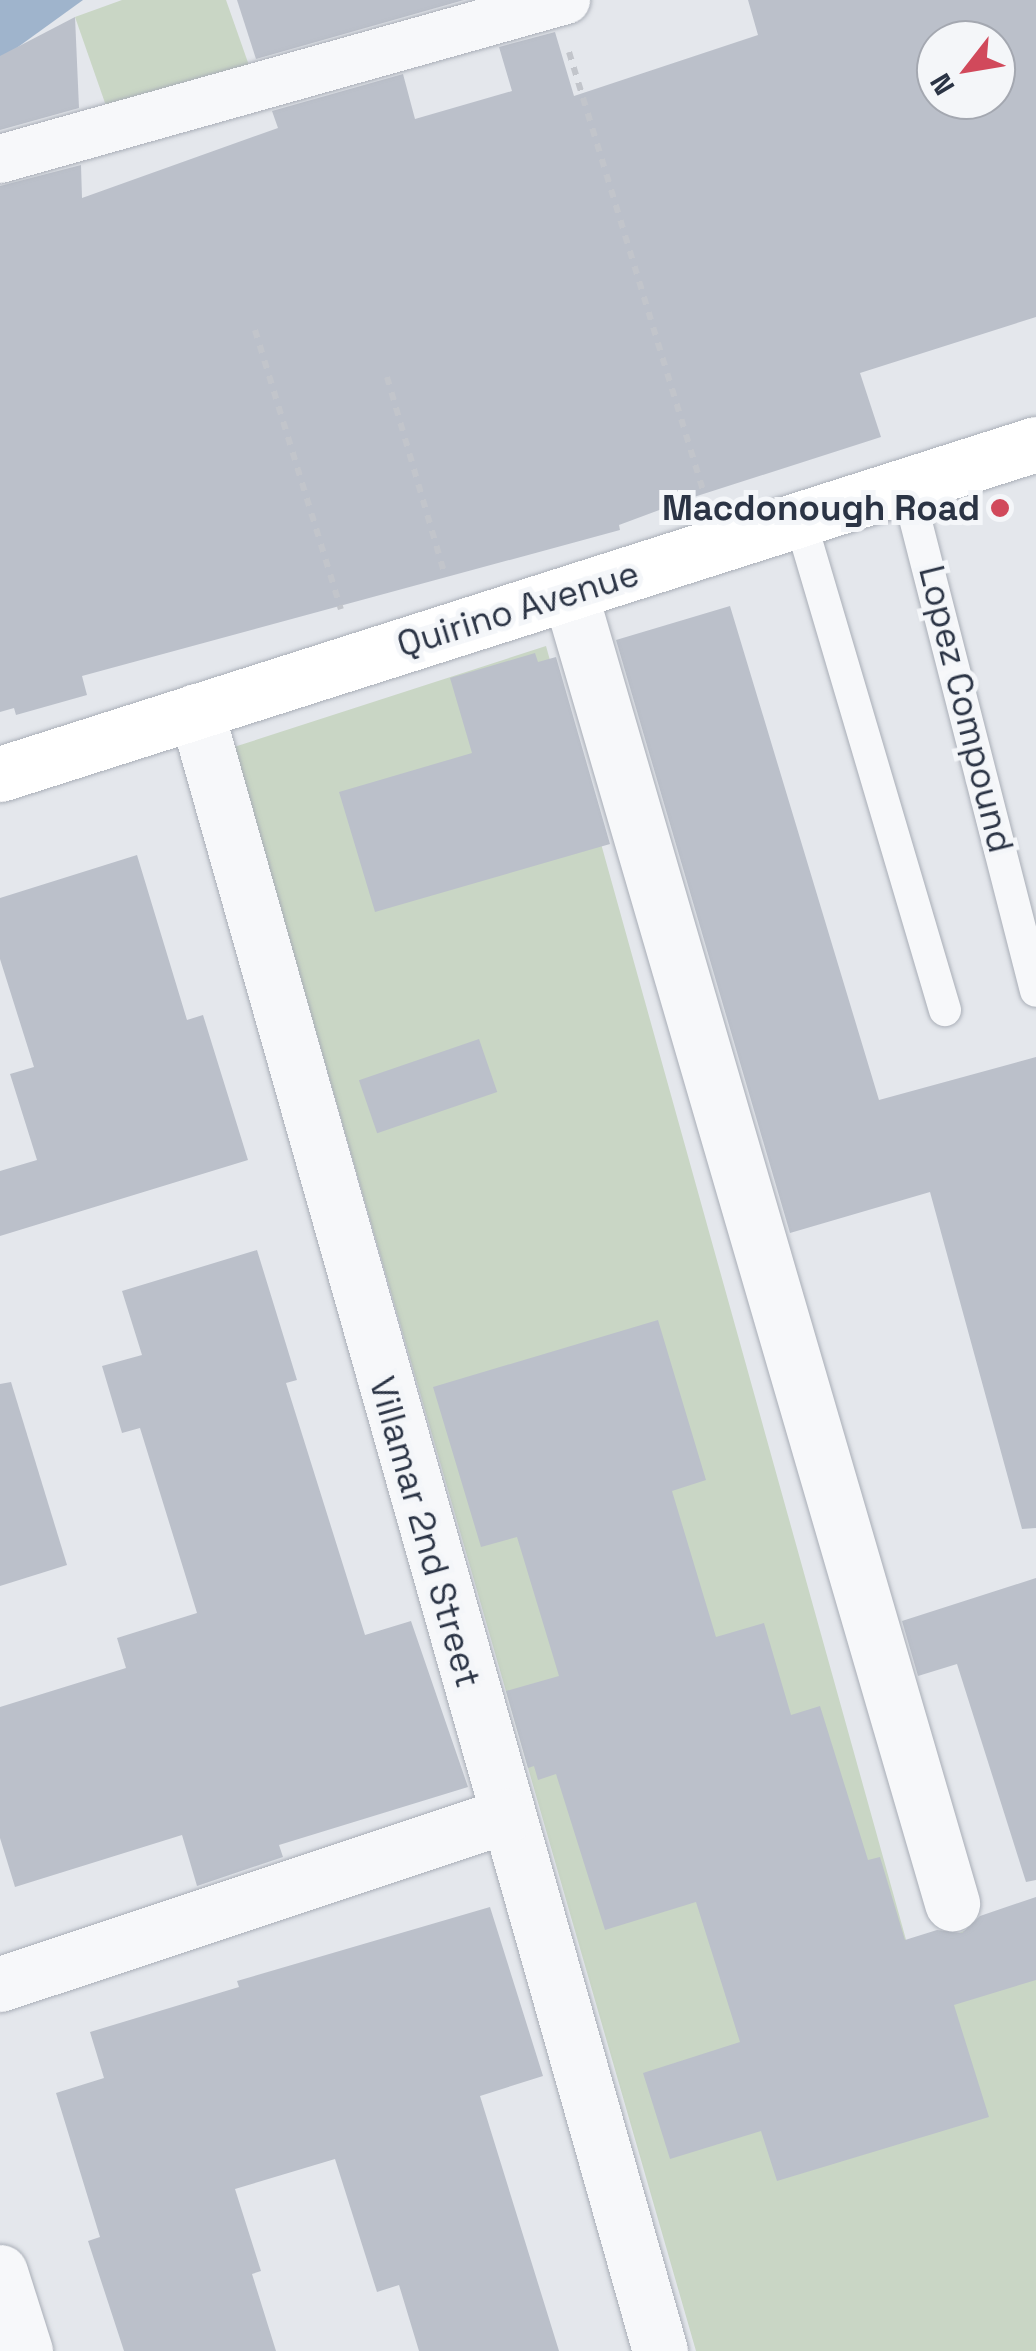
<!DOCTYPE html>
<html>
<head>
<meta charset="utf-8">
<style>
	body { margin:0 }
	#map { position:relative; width:1036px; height:2351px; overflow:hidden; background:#e4e7ec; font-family:"Space Grotesk",sans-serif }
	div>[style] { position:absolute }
	.green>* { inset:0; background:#c9d6c5 }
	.water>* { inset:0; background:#9fb4cc }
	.building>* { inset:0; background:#bbc0ca; transform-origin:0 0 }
	.path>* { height:6px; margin-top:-3px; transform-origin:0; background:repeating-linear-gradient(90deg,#c2c5cb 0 8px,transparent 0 16px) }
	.roads { filter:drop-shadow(0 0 2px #a9aeb7) drop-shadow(0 0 2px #a9aeb7) }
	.service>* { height:32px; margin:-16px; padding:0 16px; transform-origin:16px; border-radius:16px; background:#f7f8fa }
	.pedestrian>* { height:48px; margin:-24px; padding:0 24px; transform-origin:24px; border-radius:24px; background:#f7f8fa }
	.minor>* { height:55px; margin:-27.5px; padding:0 27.5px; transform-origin:27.5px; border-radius:27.5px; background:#f7f8fa }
	.secondary>* { height:55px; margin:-27.5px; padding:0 27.5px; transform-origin:27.5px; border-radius:27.5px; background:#fff }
	.dots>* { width:28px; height:28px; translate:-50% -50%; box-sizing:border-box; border:5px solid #f4f6f9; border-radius:50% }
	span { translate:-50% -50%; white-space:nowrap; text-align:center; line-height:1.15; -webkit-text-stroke:10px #f4f6f9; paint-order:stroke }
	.poi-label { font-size:35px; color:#2b3445; font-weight:700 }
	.right { translate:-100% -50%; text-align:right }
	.street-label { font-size:35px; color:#2b3445 }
	.north { position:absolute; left:916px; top:20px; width:100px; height:100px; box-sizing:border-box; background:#f4f6f9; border:2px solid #a4a8b1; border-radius:50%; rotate:239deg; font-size:28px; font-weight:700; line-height:40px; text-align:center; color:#2b3445 }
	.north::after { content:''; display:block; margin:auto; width:35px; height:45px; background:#d1495b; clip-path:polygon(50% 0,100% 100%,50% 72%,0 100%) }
</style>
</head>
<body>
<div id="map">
	<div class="green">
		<i style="clip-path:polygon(122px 0,226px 0,252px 74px,112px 123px,75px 17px)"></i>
		<i style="clip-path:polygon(546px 646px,910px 1954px,1036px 1900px,1036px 2351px,696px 2351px,234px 747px)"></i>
	</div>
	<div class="water">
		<i style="clip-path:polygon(0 0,83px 0,0 60px)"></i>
	</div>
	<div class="building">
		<i style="clip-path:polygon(237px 0,464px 0,256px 59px)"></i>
		<i style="clip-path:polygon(evenodd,748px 0,1036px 0,1036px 317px,860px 373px,881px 437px,697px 496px,619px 525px,620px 530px,82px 676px,87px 695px,16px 715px,14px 708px,0 712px,0 186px,81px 165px,82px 198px,278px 128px,272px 111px,403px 74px,415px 119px,512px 91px,499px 47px,555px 32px,574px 96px,758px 35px,748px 0,936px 40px,996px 40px,996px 100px,936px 100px,936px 40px)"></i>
		<i style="clip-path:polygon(75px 17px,79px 108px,0 130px,0 56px)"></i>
		<i style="clip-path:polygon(730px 606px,879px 1100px,1036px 1057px,1036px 1528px,1022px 1529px,930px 1192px,790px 1233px,616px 640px)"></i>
		<i style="clip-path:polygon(535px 653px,538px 662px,556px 657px,610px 844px,375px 912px,339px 792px,472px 753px,450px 678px)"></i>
		<i style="clip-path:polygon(137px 855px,187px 1020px,203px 1015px,248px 1160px,0 1236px,0 1171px,37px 1160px,10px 1074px,34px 1067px,0 959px,0 898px)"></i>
		<i style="left:479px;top:1039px;width:56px;height:127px;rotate:71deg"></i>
		<i style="clip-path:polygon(257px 1250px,297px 1380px,286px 1383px,365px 1635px,411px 1621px,468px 1787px,279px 1845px,283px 1857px,197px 1886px,182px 1835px,15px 1887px,0 1838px,0 1707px,126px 1668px,117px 1638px,197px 1613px,140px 1428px,122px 1433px,102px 1366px,142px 1355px,122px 1291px)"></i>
		<i style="clip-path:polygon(658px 1320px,706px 1480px,672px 1491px,716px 1637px,764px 1623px,791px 1715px,820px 1706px,868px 1860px,880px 1857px,905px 1940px,937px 1930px,962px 1933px,980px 1916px,1036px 1897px,1036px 1980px,954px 2005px,989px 2117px,777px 2181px,761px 2131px,670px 2159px,643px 2073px,740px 2042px,696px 1902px,605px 1930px,556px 1774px,538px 1780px,534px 1766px,528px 1768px,506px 1691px,559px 1676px,517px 1537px,481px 1547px,433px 1387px)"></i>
		<i style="clip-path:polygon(11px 1382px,67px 1565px,0 1586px,0 1384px)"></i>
		<i style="clip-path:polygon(1036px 1578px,1036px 1880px,1026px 1882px,957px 1664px,918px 1676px,902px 1621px)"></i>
		<i style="clip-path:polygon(490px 1907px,543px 2076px,480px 2096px,559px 2351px,419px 2351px,399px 2285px,377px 2292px,335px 2159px,235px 2189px,261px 2271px,252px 2274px,276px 2351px,124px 2351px,88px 2241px,100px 2237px,56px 2093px,104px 2078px,90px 2032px,239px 1987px,237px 1981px)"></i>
	</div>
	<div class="path">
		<i style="left:569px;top:52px;width:458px;rotate:73deg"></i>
		<i style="left:255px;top:330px;width:292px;rotate:72.9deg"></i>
		<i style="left:387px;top:377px;width:206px;rotate:73.7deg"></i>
	</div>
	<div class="roads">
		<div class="service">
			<i style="left:907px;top:487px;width:520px;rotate:75.64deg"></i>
			<i style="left:801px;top:523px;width:508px;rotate:73.53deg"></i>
		</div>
		<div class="pedestrian">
			<i style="left:0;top:159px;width:588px;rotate:-15.69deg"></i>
		</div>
		<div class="minor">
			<i style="left:570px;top:594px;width:1364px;rotate:73.73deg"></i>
			<i style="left:196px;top:711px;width:1704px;rotate:74.2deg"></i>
			<i style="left:0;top:1984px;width:532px;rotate:-18.4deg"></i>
			<i style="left:0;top:2272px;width:83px;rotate:72.4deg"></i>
		</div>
		<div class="secondary">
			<i style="left:0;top:774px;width:1087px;rotate:-17.67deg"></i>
		</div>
	</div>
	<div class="dots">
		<i style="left:1000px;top:508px;background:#d1495b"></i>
	</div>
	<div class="poi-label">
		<span class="right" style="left:980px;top:508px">Macdonough Road</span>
	</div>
	<div class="street-label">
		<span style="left:518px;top:609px;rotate:-17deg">Quirino Avenue</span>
		<span style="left:966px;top:709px;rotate:76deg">Lopez Compound</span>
		<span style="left:425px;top:1532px;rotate:74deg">Villamar 2nd Street</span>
	</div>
	<div class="north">N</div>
</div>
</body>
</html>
